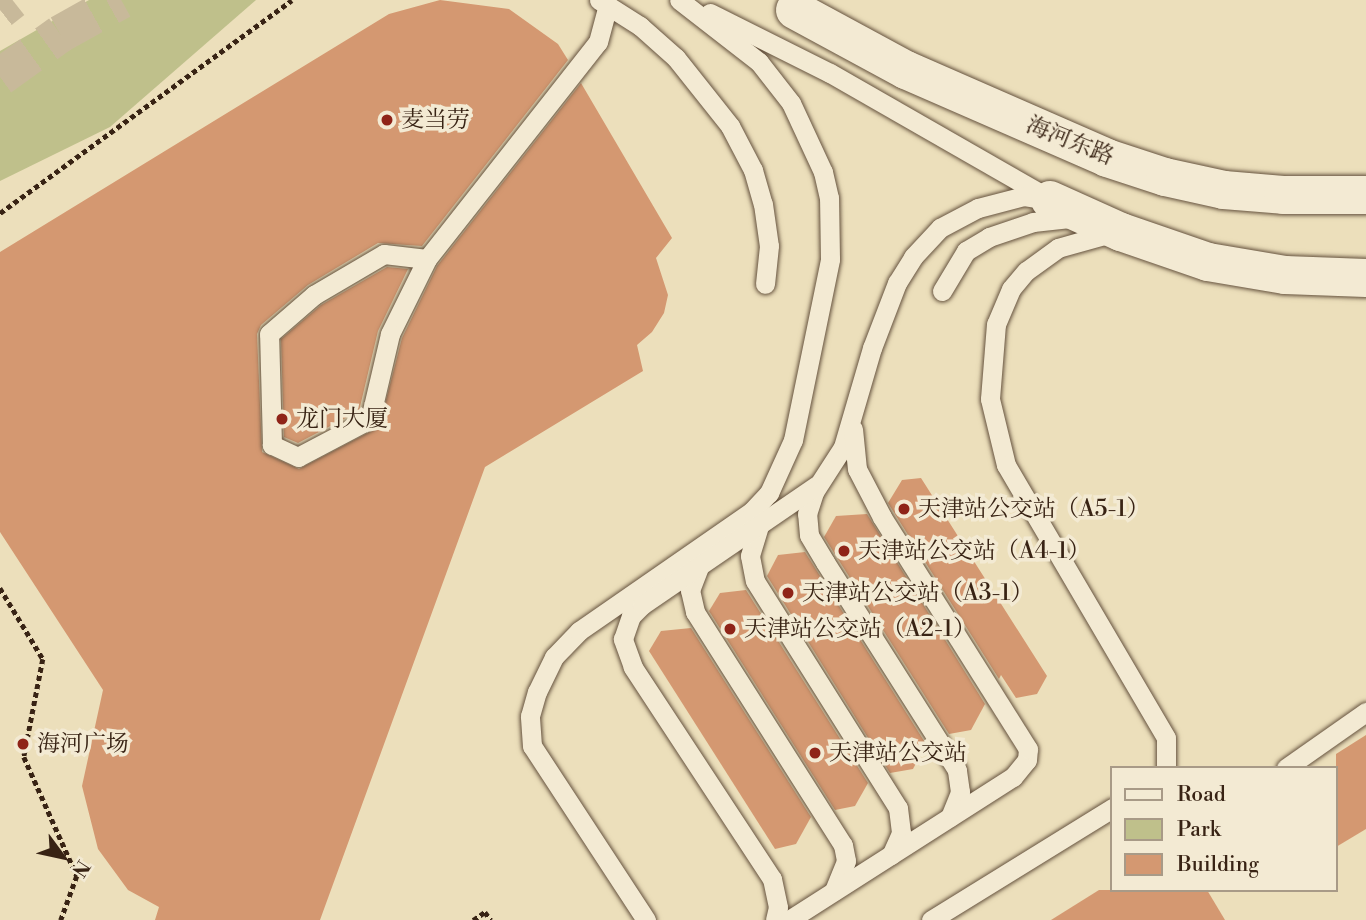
<!DOCTYPE html>
<html>
<head>
<meta charset="utf-8">
<style>
	body { margin:0 }
	#map { position:relative; width:1366px; height:920px; overflow:hidden; background:#ecdfbb; font-family:"Libre Bodoni","Noto Serif SC",serif }
	div>[style] { position:absolute }
	.green>* { inset:0; background:#bfc08b }
	.building>* { inset:0; background:#d49871 }
	.secondary-tunnel>* { height:38px; margin-top:-19px; transform-origin:0; background:repeating-linear-gradient(90deg,#c8b99a 0 38px,transparent 0 57px) }
	.path>* { height:4.5px; margin-top:-2.25px; transform-origin:0; background:repeating-linear-gradient(90deg,#382314 0 5px,transparent 0 8.5px) }
	.roads { filter:drop-shadow(0 0 2px #65523e) drop-shadow(0 0 2px #65523e) }
	.lane>* { height:19px; margin:-9.5px; padding:0 9.5px; transform-origin:9.5px; border-radius:9.5px; background:#f3ead3 }
	.secondary>* { height:38px; margin:-19px; padding:0 19px; transform-origin:19px; border-radius:19px; background:#f3ead3 }
	.dots>* { width:19px; height:19px; translate:-50% -50%; box-sizing:border-box; border:4px solid #f3ead3; border-radius:50% }
	span { translate:-50% -50%; white-space:nowrap; text-align:center; line-height:1.15; -webkit-text-stroke:7px #f3ead3; paint-order:stroke }
	.poi-label { font-size:23px; color:#382314 }
	.left { translate:0 -50%; text-align:left }
	.street-label { font-size:23px; color:#382314 }
	.legend { position:absolute; left:1110px; top:766px; width:228px; height:126px; box-sizing:border-box; background:#f3ead3; border:2px solid #a89a87; margin:0; padding:9px 12px; list-style:none; font-size:21px; color:#382314 }
	.legend li { display:flex; align-items:center; gap:14px; height:35px }
	.legend b { width:35px; border:2px solid #a89a87 }
	.north { position:absolute; left:28px; top:822px; width:70px; height:70px; -webkit-text-stroke:5px #f3ead3; paint-order:stroke; rotate:123deg; font-size:19px; font-weight:700; line-height:28px; text-align:center; color:#382314 }
	.north::after { content:''; display:block; margin:auto; width:24px; height:32px; background:#382314; clip-path:polygon(50% 0,100% 100%,50% 72%,0 100%) }
</style>
</head>
<body>
<div id="map">
	<div class="green">
		<i style="clip-path:polygon(89px 0,256px 0,110px 127px,0 181px,0 51px)"></i>
	</div>
	<div class="building">
		<i style="clip-path:polygon(440px 0,509px 9px,558px 44px,568px 60px,422px 246px,378px 243px,308px 285px,261px 325px,257px 334px,262px 452px,299px 469px,379px 427px,402px 338px,437px 266px,581px 83px,672px 238px,656px 258px,668px 295px,664px 313px,652px 332px,637px 345px,643px 371px,485px 467px,320px 920px,155px 920px,159px 907px,128px 890px,98px 849px,82px 786px,103px 690px,0 532px,0 252px,389px 14px)"></i>
		<i style="clip-path:polygon(387px 267px,408px 269px,378px 331px,359px 411px,298px 443px,284px 437px,281px 339px,321px 305px)"></i>
		<i style="clip-path:polygon(921px 478px,1047px 676px,1037px 694px,1016px 698px,1001px 675px,999px 679px,893px 511px,888px 503px,902px 480px)"></i>
		<i style="clip-path:polygon(867px 514px,985px 704px,971px 730px,949px 734px,824px 537px,836px 516px)"></i>
		<i style="clip-path:polygon(805px 552px,926px 744px,913px 769px,890px 773px,767px 576px,778px 555px)"></i>
		<i style="clip-path:polygon(746px 590px,868px 783px,855px 806px,835px 810px,709px 611px,720px 593px)"></i>
		<i style="clip-path:polygon(691px 628px,811px 817px,796px 844px,775px 849px,649px 651px,661px 631px)"></i>
		<i style="clip-path:polygon(1366px 735px,1366px 829px,1336px 847px,1336px 754px)"></i>
		<i style="clip-path:polygon(1099px 890px,1207px 890px,1225px 920px,1051px 920px)"></i>
	</div>
	<div class="secondary-tunnel">
		<i style="left:0;top:10px;width:16px;rotate:-38deg"></i>
		<i style="left:0;top:77px;width:74px;rotate:-35.6deg"></i>
		<i style="left:60px;top:34px;width:70px;rotate:-29.1deg"></i>
	</div>
	<div class="path">
		<i style="left:0;top:213px;width:361px;rotate:-36.1deg"></i>
		<i style="left:0;top:588px;width:83px;rotate:58.8deg"></i>
		<i style="left:43px;top:659px;width:100px;rotate:101deg"></i>
		<i style="left:24px;top:757px;width:130px;rotate:66deg"></i>
		<i style="left:77px;top:876px;width:47px;rotate:110deg"></i>
		<i style="left:473px;top:920px;width:14px;rotate:-34deg"></i>
		<i style="left:485px;top:912px;width:10px;rotate:53deg"></i>
	</div>
	<div class="roads">
		<div class="lane">
			<i style="left:599px;top:0;width:49px;rotate:32.4deg"></i>
			<i style="left:640px;top:26px;width:48px;rotate:41.6deg"></i>
			<i style="left:676px;top:58px;width:87px;rotate:51.5deg"></i>
			<i style="left:730px;top:126px;width:50px;rotate:62.4deg"></i>
			<i style="left:753px;top:170px;width:35px;rotate:74deg"></i>
			<i style="left:763px;top:204px;width:42px;rotate:81.9deg"></i>
			<i style="left:769px;top:246px;width:38px;rotate:96deg"></i>
			<i style="left:710px;top:13px;width:134px;rotate:26.6deg"></i>
			<i style="left:830px;top:73px;width:245px;rotate:29.8deg"></i>
			<i style="left:1111px;top:233px;width:55px;rotate:164.2deg"></i>
			<i style="left:1058px;top:248px;width:39px;rotate:144deg"></i>
			<i style="left:1026px;top:271px;width:23px;rotate:130deg"></i>
			<i style="left:1011px;top:289px;width:38px;rotate:113deg"></i>
			<i style="left:996px;top:324px;width:75px;rotate:94.6deg"></i>
			<i style="left:990px;top:399px;width:68px;rotate:76.4deg"></i>
			<i style="left:1006px;top:465px;width:316px;rotate:59.6deg"></i>
			<i style="left:1166px;top:738px;width:30px;rotate:90deg"></i>
			<i style="left:427px;top:259px;width:84px;rotate:116.3deg"></i>
			<i style="left:390px;top:334px;width:87px;rotate:103.2deg"></i>
			<i style="left:370px;top:419px;width:81px;rotate:152.2deg"></i>
			<i style="left:298px;top:457px;width:29px;rotate:-155deg"></i>
			<i style="left:272px;top:445px;width:111px;rotate:-91.5deg"></i>
			<i style="left:269px;top:334px;width:60px;rotate:-40.9deg"></i>
			<i style="left:314px;top:295px;width:81px;rotate:-30.4deg"></i>
			<i style="left:384px;top:254px;width:43px;rotate:6.6deg"></i>
			<i style="left:427px;top:259px;width:276px;rotate:-51.8deg"></i>
			<i style="left:598px;top:42px;width:38px;rotate:-75deg"></i>
			<i style="left:942px;top:291px;width:47px;rotate:-59deg"></i>
			<i style="left:966px;top:251px;width:27px;rotate:-31deg"></i>
			<i style="left:989px;top:237px;width:46px;rotate:-18.8deg"></i>
			<i style="left:1033px;top:222px;width:39px;rotate:-6deg"></i>
			<i style="left:759px;top:526px;width:31px;rotate:107deg"></i>
			<i style="left:750px;top:556px;width:25px;rotate:79deg"></i>
			<i style="left:755px;top:581px;width:268px;rotate:57.8deg"></i>
			<i style="left:898px;top:808px;width:25px;rotate:83deg"></i>
			<i style="left:901px;top:833px;width:24px;rotate:114deg"></i>
			<i style="left:699px;top:567px;width:25px;rotate:111deg"></i>
			<i style="left:690px;top:590px;width:23px;rotate:77deg"></i>
			<i style="left:695px;top:612px;width:276px;rotate:57.6deg"></i>
			<i style="left:843px;top:845px;width:16px;rotate:79deg"></i>
			<i style="left:846px;top:861px;width:32px;rotate:112deg"></i>
			<i style="left:1286px;top:768px;width:98px;rotate:-35deg"></i>
			<i style="left:950px;top:817px;width:27px;rotate:-68deg"></i>
			<i style="left:960px;top:792px;width:22px;rotate:-98deg"></i>
			<i style="left:957px;top:770px;width:246px;rotate:-122.4deg"></i>
			<i style="left:825px;top:562px;width:31px;rotate:-121deg"></i>
			<i style="left:809px;top:535px;width:21px;rotate:-95deg"></i>
			<i style="left:807px;top:514px;width:23px;rotate:-72deg"></i>
			<i style="left:814px;top:492px;width:54px;rotate:-57.2deg"></i>
			<i style="left:843px;top:447px;width:103px;rotate:-73.7deg"></i>
			<i style="left:872px;top:348px;width:70px;rotate:-69deg"></i>
			<i style="left:897px;top:283px;width:31px;rotate:-58deg"></i>
			<i style="left:913px;top:257px;width:40px;rotate:-47deg"></i>
			<i style="left:940px;top:228px;width:43px;rotate:-27.8deg"></i>
			<i style="left:978px;top:208px;width:48px;rotate:-14.6deg"></i>
			<i style="left:1024px;top:196px;width:26px;rotate:9deg"></i>
			<i style="left:646px;top:920px;width:208px;rotate:-123.2deg"></i>
			<i style="left:532px;top:746px;width:30px;rotate:-94deg"></i>
			<i style="left:530px;top:716px;width:25px;rotate:-74deg"></i>
			<i style="left:537px;top:692px;width:39px;rotate:-64deg"></i>
			<i style="left:554px;top:657px;width:36px;rotate:-46deg"></i>
			<i style="left:579px;top:631px;width:211px;rotate:-34.7deg"></i>
			<i style="left:752px;top:511px;width:25px;rotate:-47deg"></i>
			<i style="left:769px;top:493px;width:58px;rotate:-65.6deg"></i>
			<i style="left:793px;top:440px;width:185px;rotate:-78.4deg"></i>
			<i style="left:830px;top:259px;width:61px;rotate:-90.9deg"></i>
			<i style="left:829px;top:198px;width:27px;rotate:-103deg"></i>
			<i style="left:823px;top:172px;width:76px;rotate:-114.9deg"></i>
			<i style="left:791px;top:103px;width:52px;rotate:-128deg"></i>
			<i style="left:759px;top:62px;width:101px;rotate:-142.2deg"></i>
			<i style="left:775px;top:920px;width:13px;rotate:-77deg"></i>
			<i style="left:778px;top:907px;width:29px;rotate:-102deg"></i>
			<i style="left:772px;top:879px;width:254px;rotate:-123.3deg"></i>
			<i style="left:633px;top:667px;width:30px;rotate:-110deg"></i>
			<i style="left:623px;top:639px;width:24px;rotate:-71deg"></i>
			<i style="left:631px;top:616px;width:16px;rotate:-45deg"></i>
			<i style="left:642px;top:605px;width:211px;rotate:-34.4deg"></i>
			<i style="left:789px;top:920px;width:266px;rotate:-32.6deg"></i>
			<i style="left:1013px;top:777px;width:22px;rotate:-51deg"></i>
			<i style="left:1027px;top:760px;width:11px;rotate:-85deg"></i>
			<i style="left:1028px;top:749px;width:274px;rotate:-122.2deg"></i>
			<i style="left:882px;top:517px;width:54px;rotate:-117.5deg"></i>
			<i style="left:857px;top:469px;width:40px;rotate:-95.7deg"></i>
			<i style="left:931px;top:920px;width:213px;rotate:-31.7deg"></i>
		</div>
		<div class="secondary">
			<i style="left:795px;top:10px;width:126px;rotate:28.4deg"></i>
			<i style="left:906px;top:70px;width:219px;rotate:23.6deg"></i>
			<i style="left:1107px;top:158px;width:61px;rotate:18.1deg"></i>
			<i style="left:1165px;top:177px;width:60px;rotate:12.4deg"></i>
			<i style="left:1224px;top:190px;width:59px;rotate:4.8deg"></i>
			<i style="left:1283px;top:195px;width:83px"></i>
			<i style="left:1050px;top:200px;width:78px;rotate:24.3deg"></i>
			<i style="left:1121px;top:232px;width:92px;rotate:19deg"></i>
			<i style="left:1208px;top:262px;width:78px;rotate:9.6deg"></i>
			<i style="left:1285px;top:275px;width:81px;rotate:2.1deg"></i>
		</div>
	</div>
	<div class="dots">
		<i style="left:387px;top:120px;background:#8f2418"></i>
		<i style="left:282px;top:419px;background:#8f2418"></i>
		<i style="left:904px;top:509px;background:#8f2418"></i>
		<i style="left:844px;top:551px;background:#8f2418"></i>
		<i style="left:788px;top:593px;background:#8f2418"></i>
		<i style="left:730px;top:629px;background:#8f2418"></i>
		<i style="left:23px;top:744px;background:#8f2418"></i>
		<i style="left:815px;top:753px;background:#8f2418"></i>
	</div>
	<div class="poi-label">
		<span class="left" style="left:401px;top:120px">麦当劳</span>
		<span class="left" style="left:296px;top:419px">龙门大厦</span>
		<span class="left" style="left:918px;top:509px">天津站公交站（A5-1）</span>
		<span class="left" style="left:858px;top:551px">天津站公交站（A4-1）</span>
		<span class="left" style="left:802px;top:593px">天津站公交站（A3-1）</span>
		<span class="left" style="left:744px;top:629px">天津站公交站（A2-1）</span>
		<span class="left" style="left:37px;top:744px">海河广场</span>
		<span class="left" style="left:829px;top:753px">天津站公交站</span>
	</div>
	<div class="street-label">
		<span style="left:1070px;top:141px;rotate:22deg">海河东路</span>
	</div>
	<ul class="legend">
	<li><b style="height:9px;background:#f3ead3"></b>Road</li>
	<li><b style="height:19px;background:#bfc08b"></b>Park</li>
	<li><b style="height:19px;background:#d49871"></b>Building</li>
	</ul>
	<div class="north">N</div>
</div>
</body>
</html>
